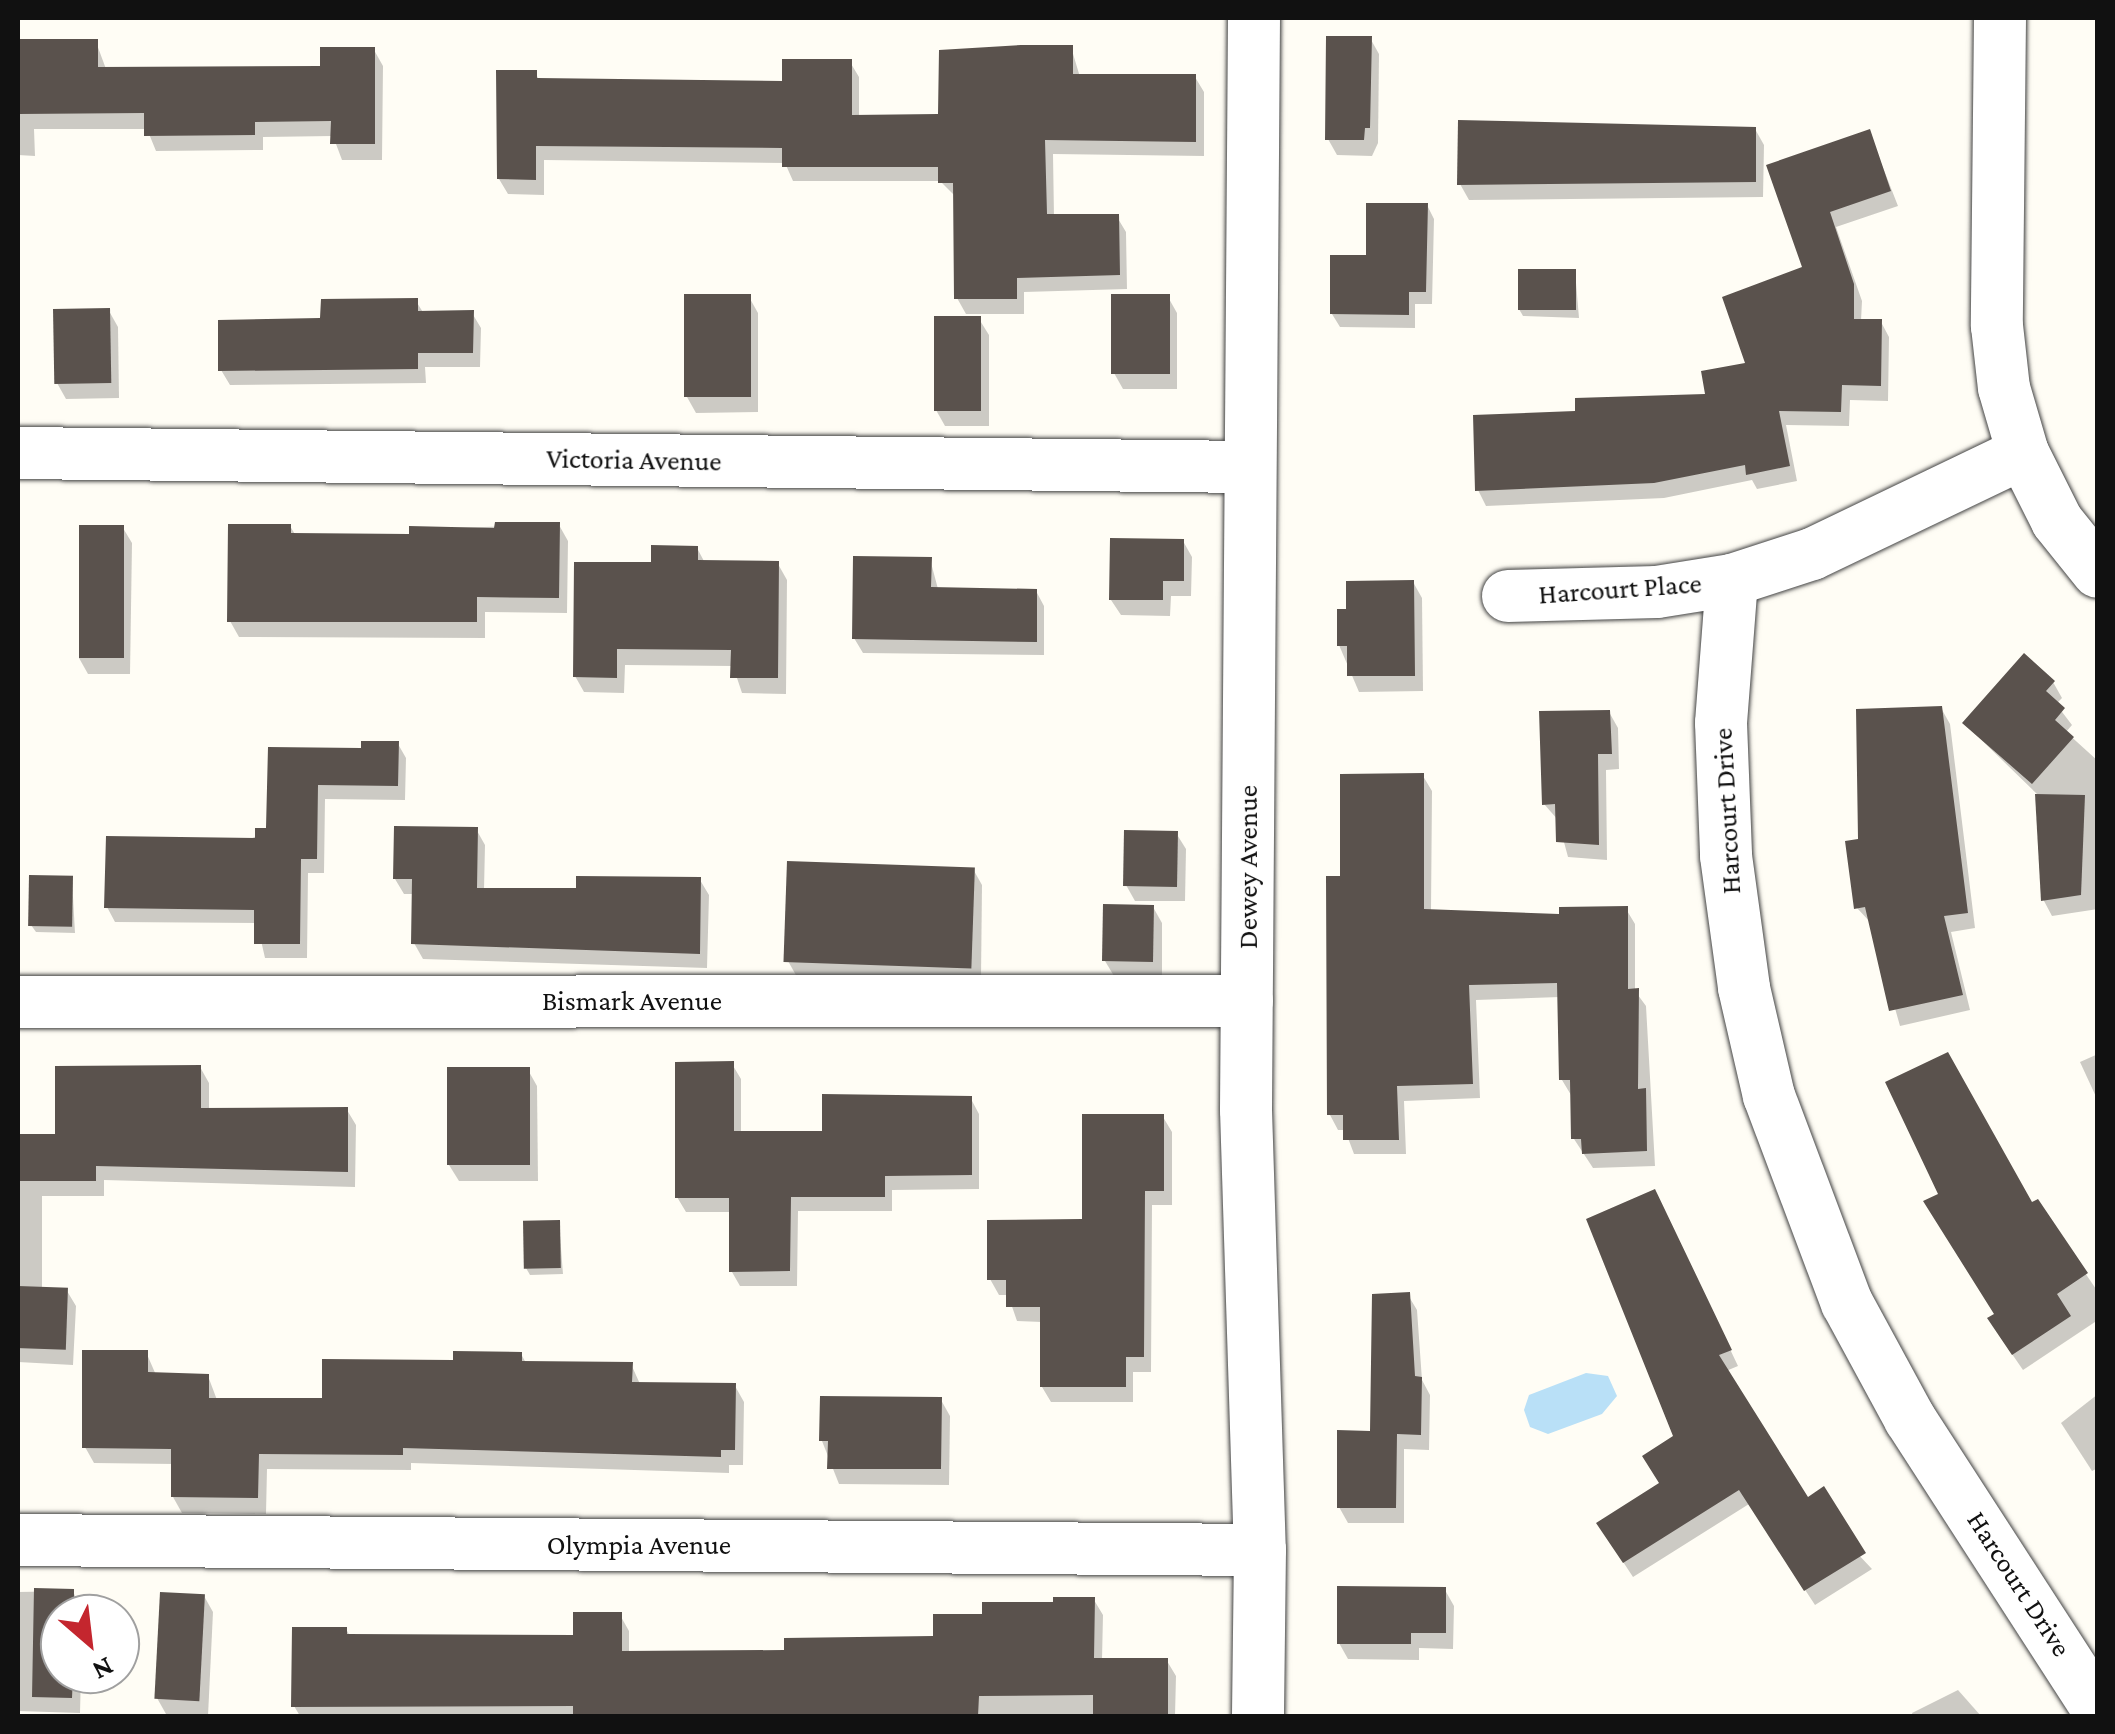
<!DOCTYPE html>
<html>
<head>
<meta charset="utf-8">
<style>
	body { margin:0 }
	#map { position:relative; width:2115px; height:1734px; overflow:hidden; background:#fffdf5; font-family:"Crimson Pro",serif }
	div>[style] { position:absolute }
	.water>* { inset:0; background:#b9e0f7 }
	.shadow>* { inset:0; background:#0003 }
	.building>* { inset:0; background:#5a524d; transform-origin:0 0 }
	.roads { filter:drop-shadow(0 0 2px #444) drop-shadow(0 0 2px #444) }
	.street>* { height:52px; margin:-26px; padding:0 26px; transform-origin:26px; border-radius:26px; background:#fff }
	span { translate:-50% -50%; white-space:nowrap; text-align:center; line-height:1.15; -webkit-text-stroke:10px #fff; paint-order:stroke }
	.street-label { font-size:28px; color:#111 }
	.frame { position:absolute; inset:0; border:20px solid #111; pointer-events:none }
	.north { position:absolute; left:40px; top:1594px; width:100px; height:100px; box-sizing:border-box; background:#fff; border:2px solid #a0a0a0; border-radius:50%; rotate:152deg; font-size:28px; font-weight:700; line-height:40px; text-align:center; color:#111 }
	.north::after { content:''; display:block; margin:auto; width:35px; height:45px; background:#c4262e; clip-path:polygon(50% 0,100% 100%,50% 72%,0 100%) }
</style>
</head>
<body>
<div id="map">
	<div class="water">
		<i style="clip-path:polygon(1586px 1373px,1608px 1376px,1617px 1396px,1602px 1414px,1548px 1434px,1530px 1427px,1524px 1410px,1529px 1395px)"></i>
	</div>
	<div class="shadow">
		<i style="clip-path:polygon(1370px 38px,1379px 54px,1378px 143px,1372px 156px,1337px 155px,1328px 139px)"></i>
		<i style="clip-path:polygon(18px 39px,96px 42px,106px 69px,322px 68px,374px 50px,383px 66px,382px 160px,342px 160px,333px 136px,263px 137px,263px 150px,156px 151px,147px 129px,34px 129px,35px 156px,18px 155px)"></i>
		<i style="clip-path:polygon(1071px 47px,1080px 77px,1195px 77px,1204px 92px,1204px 156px,1053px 154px,1054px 217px,1117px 217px,1126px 232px,1127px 289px,1024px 292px,1024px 314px,966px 314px,957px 298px,956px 197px,940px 181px,793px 181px,785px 163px,544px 160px,544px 195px,508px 194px,499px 179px,535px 73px,540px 81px,784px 83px,850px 62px,859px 77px,859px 117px,941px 117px)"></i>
		<i style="clip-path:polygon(1755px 129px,1764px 145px,1763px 197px,1469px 200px,1460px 184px)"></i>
		<i style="clip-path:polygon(1869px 132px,1898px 206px,1836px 227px,1862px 301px,1861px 321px,1881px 322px,1889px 337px,1888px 401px,1850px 400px,1849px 426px,1786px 425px,1797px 481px,1757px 489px,1752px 480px,1664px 498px,1486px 506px,1478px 490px,1577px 414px,1708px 396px,1749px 365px,1805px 268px,1769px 167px)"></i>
		<i style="clip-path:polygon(1427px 205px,1434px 219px,1432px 304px,1415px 304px,1415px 328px,1340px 327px,1332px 314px,1368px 258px)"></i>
		<i style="clip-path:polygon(1575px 271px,1579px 318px,1523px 316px,1519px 309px)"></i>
		<i style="clip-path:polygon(749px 297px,758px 313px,758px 412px,696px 413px,687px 397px)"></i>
		<i style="clip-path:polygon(1168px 297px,1177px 313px,1177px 389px,1123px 389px,1114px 373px)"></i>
		<i style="clip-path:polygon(416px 301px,424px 314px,472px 313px,481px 328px,480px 367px,425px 367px,426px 383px,230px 385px,221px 370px,323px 320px)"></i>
		<i style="clip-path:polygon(109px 311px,118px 327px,119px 398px,66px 399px,57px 383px)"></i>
		<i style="clip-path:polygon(979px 319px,989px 335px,989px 426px,945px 426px,936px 410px)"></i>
		<i style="clip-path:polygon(559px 525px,568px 541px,567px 613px,485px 612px,485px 638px,239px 637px,230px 621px,290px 526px,296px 536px,412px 536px,412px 529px)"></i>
		<i style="clip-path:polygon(123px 528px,132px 543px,130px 674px,88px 674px,79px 658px)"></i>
		<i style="clip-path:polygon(1183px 541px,1192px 557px,1191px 596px,1171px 596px,1170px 616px,1121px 615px,1111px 600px)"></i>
		<i style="clip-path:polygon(697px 548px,705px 563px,778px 564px,787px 580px,786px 694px,742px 693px,733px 666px,625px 665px,624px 693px,584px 692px,575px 676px,653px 565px)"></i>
		<i style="clip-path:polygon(930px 559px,938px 589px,1036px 591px,1044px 606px,1044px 655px,863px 653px,854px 638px)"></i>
		<i style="clip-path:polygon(1413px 582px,1422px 598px,1423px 691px,1359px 692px,1339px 645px)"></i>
		<i style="clip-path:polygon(2053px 682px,2062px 698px,2056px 704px,2072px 725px,2066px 732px,2098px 761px,2098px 909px,2052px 916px,2044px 901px,2037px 794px,1965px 724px)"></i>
		<i style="clip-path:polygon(1941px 708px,1950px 724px,1975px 928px,1951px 932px,1970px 1010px,1900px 1026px,1871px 923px,1857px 908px,1861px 841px)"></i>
		<i style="clip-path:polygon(1609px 712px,1618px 728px,1619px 769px,1606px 770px,1607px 860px,1568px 857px,1558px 820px,1544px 804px)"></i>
		<i style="clip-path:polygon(398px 744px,406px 758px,405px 800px,325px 799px,324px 873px,308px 873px,307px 958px,265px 958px,257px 923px,115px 922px,107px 907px,269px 830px,270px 749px,363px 750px)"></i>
		<i style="clip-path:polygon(1423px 776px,1432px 791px,1431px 912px,1562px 916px,1626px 909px,1635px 924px,1635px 991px,1646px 1006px,1655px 1166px,1593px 1168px,1574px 1139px,1571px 1095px,1562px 1080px,1560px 997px,1476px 1000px,1480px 1098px,1404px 1101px,1406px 1154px,1354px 1154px,1345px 1130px,1338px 1130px,1330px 1115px,1343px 878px)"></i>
		<i style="clip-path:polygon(476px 829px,485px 845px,484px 890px,579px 891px,700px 880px,709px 895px,707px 968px,423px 959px,414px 943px,414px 894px,404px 894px,395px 879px)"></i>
		<i style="clip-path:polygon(1176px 833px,1186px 849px,1185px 901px,1135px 901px,1126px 885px)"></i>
		<i style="clip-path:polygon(973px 869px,982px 885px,981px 978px,797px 977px,788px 961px)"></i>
		<i style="clip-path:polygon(72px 879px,75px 933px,36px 932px,31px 925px)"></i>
		<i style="clip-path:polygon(1153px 907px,1162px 923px,1162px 977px,1114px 976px,1105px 961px)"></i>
		<i style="clip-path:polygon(2098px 1054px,2098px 1101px,2080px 1062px)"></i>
		<i style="clip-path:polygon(732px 1064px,741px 1079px,741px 1134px,825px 1134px,971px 1099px,979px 1114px,979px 1189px,892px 1190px,892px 1211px,798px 1211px,797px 1286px,740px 1286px,732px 1272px,731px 1212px,686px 1212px,677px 1197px)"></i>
		<i style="clip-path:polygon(200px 1067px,209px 1083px,209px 1110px,347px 1110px,356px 1125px,355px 1187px,104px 1180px,104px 1196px,42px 1196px,42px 1290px,67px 1291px,76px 1306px,73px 1365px,18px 1362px,18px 1136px,58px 1136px)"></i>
		<i style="clip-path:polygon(528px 1070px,537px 1086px,538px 1181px,459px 1181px,449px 1165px)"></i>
		<i style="clip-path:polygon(1163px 1117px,1172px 1132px,1172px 1205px,1152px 1205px,1151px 1372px,1133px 1372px,1133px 1402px,1051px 1402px,1042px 1387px,1042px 1322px,1017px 1321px,1008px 1295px,999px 1295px,990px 1279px,1085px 1222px)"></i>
		<i style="clip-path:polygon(2037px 1202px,2098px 1292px,2098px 1320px,2023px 1370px,1999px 1335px,1997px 1315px)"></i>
		<i style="clip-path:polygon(1663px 1208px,1738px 1366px,1726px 1371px,1807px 1500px,1872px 1569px,1815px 1605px,1749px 1504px,1633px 1577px,1608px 1539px,1662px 1484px,1676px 1437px)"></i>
		<i style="clip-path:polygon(559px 1223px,563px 1274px,530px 1275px,526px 1268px)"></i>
		<i style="clip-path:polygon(1408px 1295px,1417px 1310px,1422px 1380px,1430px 1395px,1429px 1450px,1404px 1449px,1404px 1523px,1348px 1523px,1339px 1507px,1372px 1433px)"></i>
		<i style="clip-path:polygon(146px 1352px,156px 1375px,208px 1376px,217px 1400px,324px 1401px,456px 1363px,521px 1354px,526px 1363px,631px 1364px,640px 1384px,735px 1386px,744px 1402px,743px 1465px,729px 1465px,729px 1473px,411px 1463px,411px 1470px,267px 1469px,266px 1514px,182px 1513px,173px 1497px,174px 1464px,94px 1463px,85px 1447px)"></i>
		<i style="clip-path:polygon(2098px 1394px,2098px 1468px,2092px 1471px,2061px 1423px)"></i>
		<i style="clip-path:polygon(941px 1400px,950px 1416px,949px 1485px,839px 1484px,822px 1441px)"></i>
		<i style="clip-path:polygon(1445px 1590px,1454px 1606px,1453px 1649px,1419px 1648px,1419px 1660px,1348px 1659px,1339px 1643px)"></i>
		<i style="clip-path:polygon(73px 1591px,82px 1614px,60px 1614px,60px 1674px,81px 1674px,80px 1713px,18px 1711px,18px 1592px)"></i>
		<i style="clip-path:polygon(204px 1596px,213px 1612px,208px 1716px,166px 1714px,157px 1698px)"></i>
		<i style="clip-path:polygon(1094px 1600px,1103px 1615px,1102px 1660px,1167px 1661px,1176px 1676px,1175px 1716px,300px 1716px,294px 1706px,346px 1629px,350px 1636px,575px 1637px,620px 1615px,629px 1631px,629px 1654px,786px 1653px,936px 1639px,984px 1617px,984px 1605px)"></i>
		<i style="clip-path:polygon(1958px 1690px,1981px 1716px,1913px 1716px,1912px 1713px)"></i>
	</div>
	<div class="building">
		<i style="clip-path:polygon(1326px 36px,1372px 36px,1370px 128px,1365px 128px,1364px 140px,1325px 140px)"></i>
		<i style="clip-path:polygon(18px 39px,98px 39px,98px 67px,320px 66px,320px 47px,375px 47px,375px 144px,330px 144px,331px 121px,255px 122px,255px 135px,144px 136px,144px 113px,18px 114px)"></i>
		<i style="clip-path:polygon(1021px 45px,1073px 45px,1073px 74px,1196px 74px,1196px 142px,1045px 140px,1047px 214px,1119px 214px,1120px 275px,1017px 278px,1017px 299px,954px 299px,953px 183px,938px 183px,938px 167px,782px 167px,782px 148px,536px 146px,536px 180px,497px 179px,496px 70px,537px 70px,537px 78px,782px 81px,782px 59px,852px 59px,852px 115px,938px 114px,939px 50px)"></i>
		<i style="clip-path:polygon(1458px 120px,1756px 127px,1756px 182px,1457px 185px)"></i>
		<i style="clip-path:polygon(1870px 129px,1891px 191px,1830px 212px,1854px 284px,1854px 319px,1882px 319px,1881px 386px,1842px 385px,1841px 412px,1779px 411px,1790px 466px,1746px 475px,1745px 465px,1654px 483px,1475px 491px,1473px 415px,1575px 411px,1575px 398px,1705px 394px,1701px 371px,1745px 363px,1722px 297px,1802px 267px,1766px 165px)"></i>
		<i style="clip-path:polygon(1366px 203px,1428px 203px,1426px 292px,1409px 292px,1409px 315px,1330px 314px,1330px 255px,1366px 255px)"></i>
		<i style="left:1518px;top:269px;width:58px;height:41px"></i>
		<i style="left:684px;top:294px;width:67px;height:103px"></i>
		<i style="left:1111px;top:294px;width:59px;height:80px"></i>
		<i style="clip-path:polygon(418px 298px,418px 311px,474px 310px,473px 353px,418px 353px,418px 369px,218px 371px,218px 320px,320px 318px,321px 299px)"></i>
		<i style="left:110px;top:308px;width:75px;height:57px;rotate:89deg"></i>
		<i style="left:934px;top:316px;width:47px;height:95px"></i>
		<i style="clip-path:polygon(495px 522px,560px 522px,559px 598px,477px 597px,477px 622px,227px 622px,228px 524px,291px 524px,291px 533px,409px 534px,409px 526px,494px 528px)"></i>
		<i style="left:79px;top:525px;width:45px;height:133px"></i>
		<i style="clip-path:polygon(1110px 538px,1184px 539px,1184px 581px,1163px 581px,1163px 600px,1109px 600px)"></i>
		<i style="clip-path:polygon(651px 545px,698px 546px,698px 560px,779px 561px,778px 678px,730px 678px,731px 650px,617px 649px,617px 678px,573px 677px,574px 562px,651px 562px)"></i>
		<i style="clip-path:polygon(853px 556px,932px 557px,931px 587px,1037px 589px,1037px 642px,852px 639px)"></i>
		<i style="clip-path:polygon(1414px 580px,1415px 676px,1347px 676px,1347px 646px,1337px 646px,1337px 609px,1346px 609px,1346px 581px)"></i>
		<i style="clip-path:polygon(2024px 653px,2055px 681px,2046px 691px,2065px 708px,2055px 720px,2074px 737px,2032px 784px,1962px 723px)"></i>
		<i style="clip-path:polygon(1942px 706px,1968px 913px,1944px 916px,1963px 995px,1889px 1011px,1865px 907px,1854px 909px,1845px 841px,1858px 839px,1856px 709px)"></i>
		<i style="clip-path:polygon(1610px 710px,1612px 754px,1598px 754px,1599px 845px,1556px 842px,1555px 804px,1542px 805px,1539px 711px)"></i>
		<i style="clip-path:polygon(361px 741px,399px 741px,398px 786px,318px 785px,317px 859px,301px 859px,300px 944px,254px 944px,254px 910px,104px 908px,106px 836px,255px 838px,255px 828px,266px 828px,268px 747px,361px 748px)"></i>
		<i style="clip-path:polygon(1424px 773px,1424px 909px,1559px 914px,1559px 907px,1628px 906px,1628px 989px,1639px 988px,1638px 1089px,1646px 1088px,1647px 1151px,1582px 1154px,1581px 1139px,1571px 1139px,1570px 1080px,1559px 1080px,1557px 983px,1469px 985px,1473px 1084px,1397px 1086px,1399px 1140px,1343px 1140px,1343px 1115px,1327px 1115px,1326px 876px,1340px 876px,1340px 774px)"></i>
		<i style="clip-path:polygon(2035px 794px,2085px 795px,2081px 895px,2041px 901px)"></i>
		<i style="clip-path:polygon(394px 826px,478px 827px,477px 888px,576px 888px,576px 876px,701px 877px,700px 954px,411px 944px,412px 879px,393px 879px)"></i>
		<i style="left:1124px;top:830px;width:54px;height:56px;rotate:1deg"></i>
		<i style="left:787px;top:861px;width:188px;height:101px;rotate:2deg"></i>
		<i style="left:29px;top:875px;width:44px;height:51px;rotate:1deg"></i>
		<i style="left:1103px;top:904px;width:51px;height:57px;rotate:1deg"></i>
		<i style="clip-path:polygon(1948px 1052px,2032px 1202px,2038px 1199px,2088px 1273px,2057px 1294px,2071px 1316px,2012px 1355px,1987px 1318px,1994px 1314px,1923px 1201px,1938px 1194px,1885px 1082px)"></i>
		<i style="clip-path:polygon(734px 1061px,734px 1131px,822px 1131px,822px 1094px,972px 1096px,972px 1175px,885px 1176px,885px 1197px,791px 1197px,790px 1271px,729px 1272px,729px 1198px,675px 1198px,675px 1062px)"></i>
		<i style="clip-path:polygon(201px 1065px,201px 1108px,348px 1107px,348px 1172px,96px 1166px,96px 1181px,18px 1181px,18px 1134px,55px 1134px,55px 1066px)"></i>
		<i style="left:447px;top:1067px;width:83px;height:98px"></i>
		<i style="clip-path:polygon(1082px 1114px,1164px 1114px,1164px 1191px,1145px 1191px,1144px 1357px,1126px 1357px,1126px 1387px,1040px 1387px,1040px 1307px,1006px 1307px,1006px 1280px,987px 1280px,987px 1220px,1082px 1219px)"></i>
		<i style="clip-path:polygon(1655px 1189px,1732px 1350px,1719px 1355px,1808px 1497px,1824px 1486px,1866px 1553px,1804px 1591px,1739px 1490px,1623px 1563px,1596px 1523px,1659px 1483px,1642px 1456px,1673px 1436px,1586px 1219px)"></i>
		<i style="left:560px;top:1220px;width:48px;height:37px;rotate:89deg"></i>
		<i style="left:18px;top:1286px;width:50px;height:62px;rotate:2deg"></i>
		<i style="clip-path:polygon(1410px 1292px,1415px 1376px,1422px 1377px,1421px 1435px,1397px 1434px,1396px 1508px,1337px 1508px,1337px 1430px,1370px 1431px,1372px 1294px)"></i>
		<i style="clip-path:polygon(82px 1350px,148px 1350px,148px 1372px,209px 1374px,209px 1398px,322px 1398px,322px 1359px,453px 1360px,453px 1351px,522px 1352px,522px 1361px,633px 1362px,632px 1382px,736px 1383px,735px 1450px,721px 1450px,721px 1457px,403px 1448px,403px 1455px,259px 1454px,258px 1498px,171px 1497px,171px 1449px,82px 1448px)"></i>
		<i style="clip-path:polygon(820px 1396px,942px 1397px,941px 1469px,827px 1469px,828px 1441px,819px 1441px)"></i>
		<i style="clip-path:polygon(1337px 1586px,1446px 1587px,1446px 1633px,1411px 1633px,1411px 1644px,1337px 1644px)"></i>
		<i style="clip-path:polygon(34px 1588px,74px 1589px,74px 1614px,60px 1614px,60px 1674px,73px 1674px,72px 1698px,32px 1697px)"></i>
		<i style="left:160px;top:1592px;width:45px;height:107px;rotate:3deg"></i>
		<i style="clip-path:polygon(1053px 1597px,1095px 1597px,1094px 1658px,1168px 1658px,1168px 1716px,1093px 1716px,1093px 1695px,979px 1696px,978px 1716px,573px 1716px,573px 1706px,291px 1707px,292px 1627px,347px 1627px,347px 1634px,573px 1635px,573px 1612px,622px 1612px,622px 1651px,784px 1650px,784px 1638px,933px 1636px,933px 1614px,982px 1614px,982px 1602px,1053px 1602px)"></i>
	</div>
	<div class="roads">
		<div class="street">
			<i style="left:1254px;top:18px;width:1092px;rotate:90.42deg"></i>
			<i style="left:1246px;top:1110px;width:440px;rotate:88.2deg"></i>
			<i style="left:1260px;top:1550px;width:166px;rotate:90.7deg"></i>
			<i style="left:2000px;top:18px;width:308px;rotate:90.6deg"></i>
			<i style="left:1997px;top:326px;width:62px;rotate:83.6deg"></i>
			<i style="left:2004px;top:388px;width:68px;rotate:73.7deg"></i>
			<i style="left:2023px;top:453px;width:76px;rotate:63.4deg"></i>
			<i style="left:2057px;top:521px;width:65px;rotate:51.2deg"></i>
			<i style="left:18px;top:453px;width:1232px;rotate:0.65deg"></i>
			<i style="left:2023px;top:453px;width:234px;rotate:154.4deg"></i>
			<i style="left:1812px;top:554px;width:84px;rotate:162deg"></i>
			<i style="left:1732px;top:580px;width:143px;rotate:94.4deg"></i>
			<i style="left:1721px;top:723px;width:133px;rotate:87.8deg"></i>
			<i style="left:1726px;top:856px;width:133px;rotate:82.2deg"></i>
			<i style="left:1744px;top:988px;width:111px;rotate:77deg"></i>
			<i style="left:1769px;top:1096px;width:221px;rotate:69.4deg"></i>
			<i style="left:1847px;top:1303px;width:132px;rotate:61.5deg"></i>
			<i style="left:1910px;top:1419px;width:346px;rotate:57.1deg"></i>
			<i style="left:1508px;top:596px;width:149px;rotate:-1.5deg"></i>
			<i style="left:1657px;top:592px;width:76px;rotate:-9.1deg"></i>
			<i style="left:18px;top:1002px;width:1229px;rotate:-0.05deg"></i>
			<i style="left:18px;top:1540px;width:1242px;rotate:0.46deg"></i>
		</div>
	</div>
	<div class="street-label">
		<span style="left:634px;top:460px;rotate:1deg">Victoria Avenue</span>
		<span style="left:1620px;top:589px;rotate:-4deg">Harcourt Place</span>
		<span style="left:1727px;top:811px;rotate:-93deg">Harcourt Drive</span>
		<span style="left:1248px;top:867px;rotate:-90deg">Dewey Avenue</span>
		<span style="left:632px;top:1001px">Bismark Avenue</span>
		<span style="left:639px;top:1545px">Olympia Avenue</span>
		<span style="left:2019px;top:1584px;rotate:57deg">Harcourt Drive</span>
	</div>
	<div class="frame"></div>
	<div class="north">N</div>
</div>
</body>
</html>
